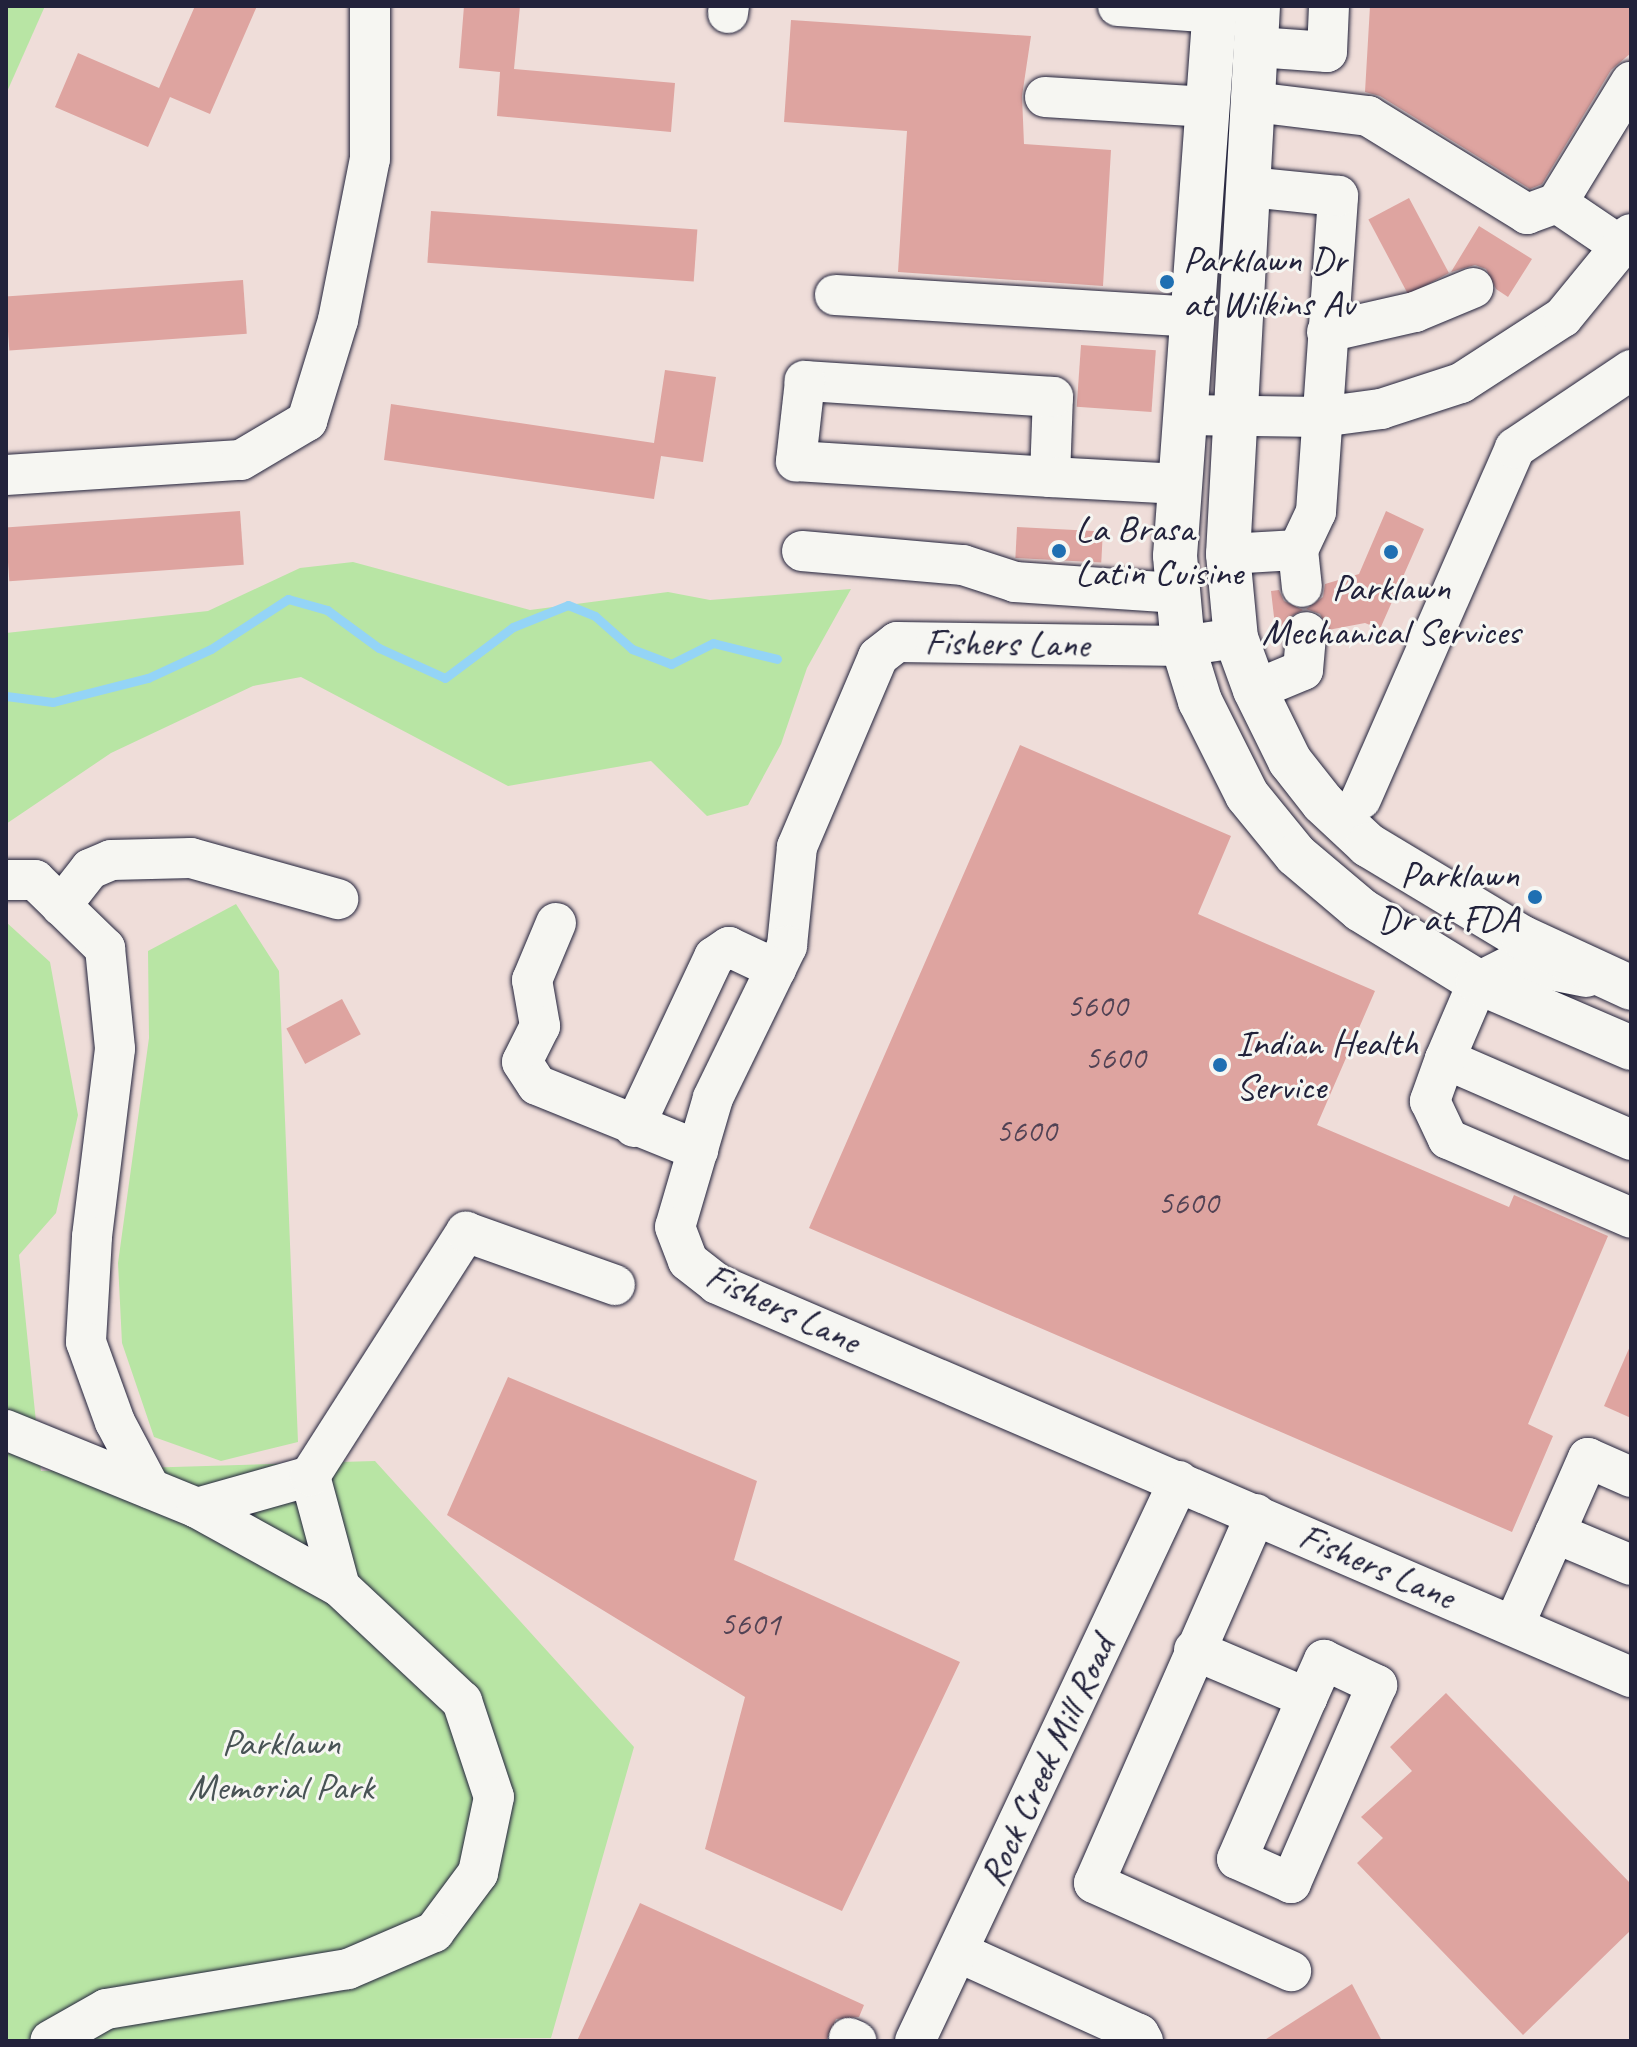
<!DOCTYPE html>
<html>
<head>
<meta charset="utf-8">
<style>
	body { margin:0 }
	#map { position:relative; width:1637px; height:2047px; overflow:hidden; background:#efddd9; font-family:Caveat,sans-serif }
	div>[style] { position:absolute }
	.green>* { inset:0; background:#b8e5a4 }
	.stream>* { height:9px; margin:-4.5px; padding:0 4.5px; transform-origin:4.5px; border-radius:4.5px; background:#94d4f6 }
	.building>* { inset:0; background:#dea4a0; transform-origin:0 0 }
	.roads { filter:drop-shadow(0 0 2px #22223b) drop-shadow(0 0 2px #22223b) }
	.minor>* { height:40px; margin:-20px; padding:0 20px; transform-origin:20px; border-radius:20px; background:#f6f6f2 }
	.major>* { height:44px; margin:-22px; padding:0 22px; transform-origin:22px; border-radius:22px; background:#f6f6f2 }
	.dots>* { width:22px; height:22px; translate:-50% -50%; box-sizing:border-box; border:4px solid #f6f6f2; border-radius:50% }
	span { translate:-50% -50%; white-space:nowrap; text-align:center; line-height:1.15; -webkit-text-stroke:6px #f6f6f2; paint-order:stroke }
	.number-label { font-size:34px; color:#514254 }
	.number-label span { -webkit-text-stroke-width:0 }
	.poi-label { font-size:38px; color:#22223b }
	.left { translate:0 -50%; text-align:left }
	.right { translate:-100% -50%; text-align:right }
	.street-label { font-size:38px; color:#22223b }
	.park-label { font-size:38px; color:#485355 }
	.frame { position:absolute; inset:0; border:8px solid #22223b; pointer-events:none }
</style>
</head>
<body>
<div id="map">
	<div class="green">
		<i style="clip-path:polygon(6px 6px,45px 6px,6px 94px)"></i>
		<i style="clip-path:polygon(353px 562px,530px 610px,668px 592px,710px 600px,851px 589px,807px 668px,781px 744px,748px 805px,707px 816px,651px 761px,508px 786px,301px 677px,253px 686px,111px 753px,6px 824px,6px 633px,208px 611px,300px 568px)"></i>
		<i style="clip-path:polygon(236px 904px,279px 971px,298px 1442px,221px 1461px,154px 1437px,122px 1343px,118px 1263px,149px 1038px,148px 951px)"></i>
		<i style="clip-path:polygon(6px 922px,50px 962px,78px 1115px,56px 1213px,19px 1255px,41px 1471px,375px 1461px,634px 1747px,551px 2038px,6px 2041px)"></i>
	</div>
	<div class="stream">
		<i style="left:6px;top:696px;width:47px;rotate:7.3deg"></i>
		<i style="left:53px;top:702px;width:98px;rotate:-14.2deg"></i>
		<i style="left:148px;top:678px;width:69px;rotate:-24.7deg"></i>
		<i style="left:211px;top:649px;width:92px;rotate:-33deg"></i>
		<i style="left:288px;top:599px;width:41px;rotate:15.8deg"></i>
		<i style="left:327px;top:610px;width:64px;rotate:36.2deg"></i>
		<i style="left:379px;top:648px;width:72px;rotate:24.4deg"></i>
		<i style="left:445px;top:678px;width:85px;rotate:-36.9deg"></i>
		<i style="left:513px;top:627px;width:59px;rotate:-21.8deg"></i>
		<i style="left:568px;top:605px;width:29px;rotate:22deg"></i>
		<i style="left:595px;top:616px;width:50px;rotate:41.7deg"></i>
		<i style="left:632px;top:649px;width:42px;rotate:21deg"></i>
		<i style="left:671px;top:664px;width:47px;rotate:-26.6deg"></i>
		<i style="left:713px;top:643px;width:66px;rotate:14deg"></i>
	</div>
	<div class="building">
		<i style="clip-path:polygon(195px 6px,257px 6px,210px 114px,170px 97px,148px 147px,55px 107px,78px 53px,159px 88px)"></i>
		<i style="clip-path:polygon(464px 6px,520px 6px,514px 69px,675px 83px,671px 132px,497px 116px,500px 72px,459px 68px)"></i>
		<i style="clip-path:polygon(1370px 6px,1631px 6px,1631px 53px,1611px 70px,1542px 184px,1530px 189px,1380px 96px,1365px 92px)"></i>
		<i style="clip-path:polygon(791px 20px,1031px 36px,1022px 96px,1024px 144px,1111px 150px,1103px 286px,898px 272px,907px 131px,784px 122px)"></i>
		<i style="left:1409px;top:198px;width:85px;height:46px;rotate:62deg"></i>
		<i style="left:431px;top:211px;width:267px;height:52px;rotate:4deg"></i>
		<i style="clip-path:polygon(1479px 226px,1532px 259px,1508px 297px,1496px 289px,1486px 269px,1475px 265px,1451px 272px)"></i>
		<i style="left:243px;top:280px;width:54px;height:238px;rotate:86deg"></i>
		<i style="left:1081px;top:345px;width:75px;height:62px;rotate:4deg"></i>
		<i style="clip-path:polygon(665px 370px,716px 377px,703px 462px,661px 456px,654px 499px,384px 460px,391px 404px,654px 443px)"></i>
		<i style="left:240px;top:511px;width:54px;height:235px;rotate:86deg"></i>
		<i style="clip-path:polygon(1386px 511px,1424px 529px,1380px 629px,1365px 623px,1328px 630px,1320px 614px,1306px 609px,1323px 597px,1325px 584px,1359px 574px)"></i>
		<i style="left:1017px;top:527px;width:86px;height:31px;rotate:3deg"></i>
		<i style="clip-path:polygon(1279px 590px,1284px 601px,1303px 610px,1288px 618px,1283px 634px,1276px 634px,1271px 591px)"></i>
		<i style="clip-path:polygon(1020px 745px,1231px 836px,1198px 914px,1375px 991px,1317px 1125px,1509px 1207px,1514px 1195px,1608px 1236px,1528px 1424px,1553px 1436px,1512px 1532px,809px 1228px)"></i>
		<i style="left:342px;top:999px;width:40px;height:63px;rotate:62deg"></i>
		<i style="clip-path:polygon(1631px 1344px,1631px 1418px,1604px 1406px)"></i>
		<i style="clip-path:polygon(508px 1377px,757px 1481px,734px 1560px,960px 1662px,842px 1911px,705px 1849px,745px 1697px,447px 1515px)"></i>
		<i style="clip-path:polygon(1446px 1693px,1631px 1884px,1631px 1930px,1523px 2035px,1357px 1863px,1383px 1838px,1361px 1817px,1412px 1771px,1390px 1747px)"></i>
		<i style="clip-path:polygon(640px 1903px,864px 2005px,859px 2017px,836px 2019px,826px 2041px,577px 2041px)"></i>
		<i style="clip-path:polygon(1352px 1984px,1382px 2041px,1263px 2041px)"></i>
	</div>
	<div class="roads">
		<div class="minor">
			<i style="left:1118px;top:6px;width:97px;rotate:4.1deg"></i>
			<i style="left:728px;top:13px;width:7px;rotate:-82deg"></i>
			<i style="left:1257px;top:47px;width:70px;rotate:4.1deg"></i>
			<i style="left:1327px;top:52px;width:46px;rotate:-87.5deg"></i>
			<i style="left:1045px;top:97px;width:163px;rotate:3.5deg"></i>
			<i style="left:1254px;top:102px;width:115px;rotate:7deg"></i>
			<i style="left:1368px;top:116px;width:187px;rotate:31.6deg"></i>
			<i style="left:1527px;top:214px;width:32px;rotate:-20deg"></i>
			<i style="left:1557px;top:203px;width:142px;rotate:-58.6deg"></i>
			<i style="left:1557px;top:203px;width:78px;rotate:34.1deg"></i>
			<i style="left:835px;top:295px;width:358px;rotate:3.5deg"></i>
			<i style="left:1327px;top:332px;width:90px;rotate:-12.8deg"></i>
			<i style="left:1415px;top:312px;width:63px;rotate:-22.5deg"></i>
			<i style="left:1185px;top:415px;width:136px;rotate:0.8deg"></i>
			<i style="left:1321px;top:417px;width:61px;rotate:-7.6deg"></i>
			<i style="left:1381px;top:409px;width:84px;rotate:-18deg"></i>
			<i style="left:1461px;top:383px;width:121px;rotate:-32.9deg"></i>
			<i style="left:1563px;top:317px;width:107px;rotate:-50.7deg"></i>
			<i style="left:6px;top:475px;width:235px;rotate:-3.7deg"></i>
			<i style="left:241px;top:460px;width:77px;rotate:-30.6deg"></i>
			<i style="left:307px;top:421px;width:106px;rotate:-72.9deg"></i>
			<i style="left:338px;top:320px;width:164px;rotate:-78.8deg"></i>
			<i style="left:370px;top:159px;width:153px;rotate:-90deg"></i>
			<i style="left:1050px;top:477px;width:80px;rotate:-87.9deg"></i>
			<i style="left:1053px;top:397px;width:249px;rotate:-176.3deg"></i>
			<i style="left:805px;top:381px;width:81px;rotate:96.4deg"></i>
			<i style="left:796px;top:461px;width:255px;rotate:3.6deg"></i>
			<i style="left:1050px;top:477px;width:130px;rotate:3.1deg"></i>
			<i style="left:1298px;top:550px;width:37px;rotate:84deg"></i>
			<i style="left:802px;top:551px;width:162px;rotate:5deg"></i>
			<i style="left:963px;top:565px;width:55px;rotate:18.1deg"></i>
			<i style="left:1015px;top:582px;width:160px;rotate:3.9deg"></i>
			<i style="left:1228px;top:554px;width:70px;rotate:-3.3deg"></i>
			<i style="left:1298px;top:550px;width:42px;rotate:-64.7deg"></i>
			<i style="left:1316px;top:512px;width:317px;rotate:-86deg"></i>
			<i style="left:1338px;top:196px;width:88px;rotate:-174.2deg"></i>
			<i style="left:1236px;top:638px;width:54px;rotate:171.4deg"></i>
			<i style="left:1183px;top:646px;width:286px;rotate:-179.2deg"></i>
			<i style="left:897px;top:642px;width:24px;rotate:142deg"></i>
			<i style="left:878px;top:657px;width:207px;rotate:113.1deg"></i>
			<i style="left:797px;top:847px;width:100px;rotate:95.8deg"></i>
			<i style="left:787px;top:946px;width:169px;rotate:116deg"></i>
			<i style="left:713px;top:1098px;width:134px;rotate:106.4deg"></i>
			<i style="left:675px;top:1227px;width:36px;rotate:69deg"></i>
			<i style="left:688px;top:1261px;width:37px;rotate:38deg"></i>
			<i style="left:717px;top:1284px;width:995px;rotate:23.27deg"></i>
			<i style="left:1255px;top:690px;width:52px;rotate:-22.6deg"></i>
			<i style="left:1303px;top:670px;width:38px;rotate:-85deg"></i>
			<i style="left:1361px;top:799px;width:383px;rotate:-66.3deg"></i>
			<i style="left:1515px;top:448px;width:140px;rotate:-33.9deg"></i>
			<i style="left:6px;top:880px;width:29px"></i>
			<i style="left:35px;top:880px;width:98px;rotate:44.2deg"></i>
			<i style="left:105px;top:948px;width:101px;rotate:84.3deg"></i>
			<i style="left:115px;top:1049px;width:189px;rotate:97deg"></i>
			<i style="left:92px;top:1237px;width:105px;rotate:93.3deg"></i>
			<i style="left:86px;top:1342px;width:85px;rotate:70.1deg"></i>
			<i style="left:115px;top:1422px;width:75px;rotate:62.1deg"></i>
			<i style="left:61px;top:906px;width:47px;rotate:-51.9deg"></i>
			<i style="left:90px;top:869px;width:23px;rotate:-23deg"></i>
			<i style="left:111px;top:860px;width:80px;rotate:-1.4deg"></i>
			<i style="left:191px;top:858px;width:153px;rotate:15.6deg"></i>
			<i style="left:556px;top:923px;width:62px;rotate:112.8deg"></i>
			<i style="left:532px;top:980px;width:47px;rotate:80.1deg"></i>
			<i style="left:540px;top:1026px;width:40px;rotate:116.6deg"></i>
			<i style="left:522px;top:1062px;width:27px;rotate:57deg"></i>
			<i style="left:537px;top:1085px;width:174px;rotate:22deg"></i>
			<i style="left:1586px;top:977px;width:71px;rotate:-168.7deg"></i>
			<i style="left:1516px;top:963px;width:42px;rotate:153.4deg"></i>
			<i style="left:1478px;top:982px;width:84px;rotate:113.2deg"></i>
			<i style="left:1445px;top:1059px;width:203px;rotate:23.5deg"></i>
			<i style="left:1445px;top:1059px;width:45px;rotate:109.7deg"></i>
			<i style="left:1430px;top:1101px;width:42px;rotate:64.7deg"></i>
			<i style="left:1448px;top:1139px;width:199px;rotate:23.3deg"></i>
			<i style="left:634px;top:1127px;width:188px;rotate:-64.8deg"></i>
			<i style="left:714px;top:957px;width:18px;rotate:-34deg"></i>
			<i style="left:729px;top:947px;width:52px;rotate:25.1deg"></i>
			<i style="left:6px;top:1430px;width:206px;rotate:22.2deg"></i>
			<i style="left:197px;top:1508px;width:163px;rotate:28.9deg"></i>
			<i style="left:340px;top:1587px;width:167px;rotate:43.1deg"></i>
			<i style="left:462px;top:1701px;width:101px;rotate:71.6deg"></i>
			<i style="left:494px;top:1797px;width:78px;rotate:101.9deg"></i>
			<i style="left:478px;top:1873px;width:74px;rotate:126.7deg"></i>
			<i style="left:434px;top:1932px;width:94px;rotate:156.7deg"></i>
			<i style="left:348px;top:1969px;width:245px;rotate:170.6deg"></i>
			<i style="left:106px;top:2009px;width:64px;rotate:150.3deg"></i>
			<i style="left:310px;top:1476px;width:115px;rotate:74.9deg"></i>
			<i style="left:197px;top:1508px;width:117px;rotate:-15.8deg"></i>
			<i style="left:310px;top:1476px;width:290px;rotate:-57.4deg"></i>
			<i style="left:466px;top:1232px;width:158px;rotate:19.6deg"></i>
			<i style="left:1256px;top:1514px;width:403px;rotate:113.7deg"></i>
			<i style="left:1094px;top:1883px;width:216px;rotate:24.1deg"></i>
			<i style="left:1555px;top:1533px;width:82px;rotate:-66.3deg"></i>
			<i style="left:1588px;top:1458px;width:47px;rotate:23.8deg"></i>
			<i style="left:1514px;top:1625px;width:101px;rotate:-66deg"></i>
			<i style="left:1555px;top:1533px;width:82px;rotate:22.8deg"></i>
			<i style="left:1194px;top:1650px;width:123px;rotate:23deg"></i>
			<i style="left:1307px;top:1698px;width:42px;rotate:-65.9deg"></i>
			<i style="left:1324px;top:1660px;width:59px;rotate:25.3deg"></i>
			<i style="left:1377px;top:1685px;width:216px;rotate:113.5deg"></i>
			<i style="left:1291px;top:1883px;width:59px;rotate:-156deg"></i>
			<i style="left:1237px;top:1859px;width:176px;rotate:-66.5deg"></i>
			<i style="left:958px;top:1952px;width:199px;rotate:24.4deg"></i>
			<i style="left:1139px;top:2034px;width:8px;rotate:60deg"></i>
			<i style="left:849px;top:2038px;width:8px;rotate:23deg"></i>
			<i style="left:915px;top:2041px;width:619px;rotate:-64.76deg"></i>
		</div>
		<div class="major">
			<i style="left:1215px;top:6px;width:551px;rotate:94.16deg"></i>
			<i style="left:1175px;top:556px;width:90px;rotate:84.9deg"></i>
			<i style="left:1183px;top:646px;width:58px;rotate:72.8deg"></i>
			<i style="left:1200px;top:701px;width:105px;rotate:63.4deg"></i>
			<i style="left:1247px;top:795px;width:77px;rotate:50.8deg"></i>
			<i style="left:1296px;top:855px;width:85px;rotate:40.2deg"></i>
			<i style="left:1361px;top:910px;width:137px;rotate:31.6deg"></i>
			<i style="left:1478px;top:982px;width:167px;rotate:23.3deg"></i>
			<i style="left:1258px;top:6px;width:549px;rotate:93.13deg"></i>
			<i style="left:1228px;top:554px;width:84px;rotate:84.6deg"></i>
			<i style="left:1236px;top:638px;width:55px;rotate:69.9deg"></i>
			<i style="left:1255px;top:690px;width:79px;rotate:63.8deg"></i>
			<i style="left:1290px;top:761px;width:53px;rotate:51.8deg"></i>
			<i style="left:1323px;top:803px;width:62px;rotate:43deg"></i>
			<i style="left:1368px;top:845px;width:181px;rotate:31deg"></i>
			<i style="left:1523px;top:938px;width:119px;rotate:24.8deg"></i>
		</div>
	</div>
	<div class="dots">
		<i style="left:1167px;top:282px;background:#1f6fb2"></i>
		<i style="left:1059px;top:551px;background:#1f6fb2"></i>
		<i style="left:1391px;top:552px;background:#1f6fb2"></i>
		<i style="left:1535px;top:897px;background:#1f6fb2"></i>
		<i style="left:1220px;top:1065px;background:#1f6fb2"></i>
	</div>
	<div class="number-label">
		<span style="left:1097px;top:1006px">5600</span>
		<span style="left:1115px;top:1058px">5600</span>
		<span style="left:1026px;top:1131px">5600</span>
		<span style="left:1188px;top:1203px">5600</span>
		<span style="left:750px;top:1624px">5601</span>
	</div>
	<div class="poi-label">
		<span class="left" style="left:1183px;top:282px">Parklawn Dr<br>at Wilkins Av</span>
		<span class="left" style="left:1075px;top:551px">La Brasa<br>Latin Cuisine</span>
		<span style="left:1391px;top:610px">Parklawn<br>Mechanical Services</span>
		<span class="right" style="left:1519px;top:897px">Parklawn<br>Dr at FDA</span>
		<span class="left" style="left:1236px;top:1065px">Indian Health<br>Service</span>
	</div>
	<div class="street-label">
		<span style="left:1007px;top:643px;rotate:1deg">Fishers Lane</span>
		<span style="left:783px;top:1308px;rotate:25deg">Fishers Lane</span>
		<span style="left:1377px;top:1566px;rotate:23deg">Fishers Lane</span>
		<span style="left:1047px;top:1761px;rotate:-65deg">Rock Creek Mill Road</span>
	</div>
	<div class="park-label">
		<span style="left:281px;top:1765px">Parklawn<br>Memorial Park</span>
	</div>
	<div class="frame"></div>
</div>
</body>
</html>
